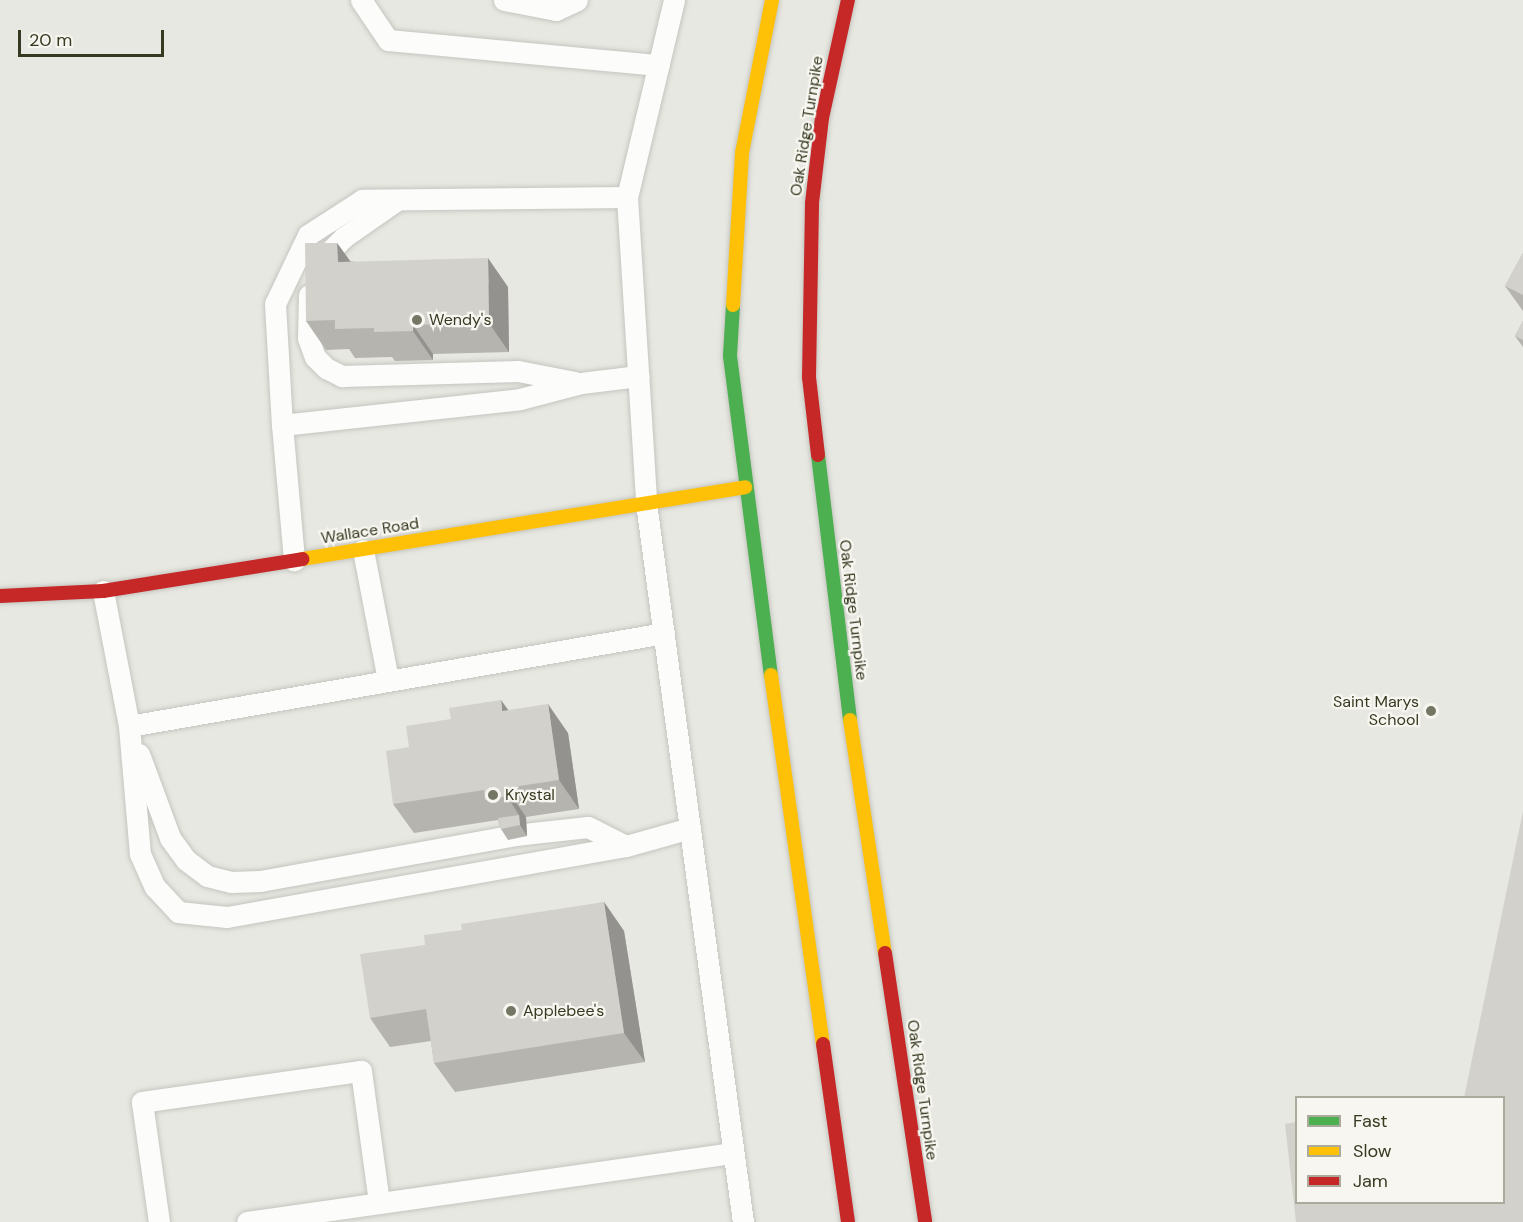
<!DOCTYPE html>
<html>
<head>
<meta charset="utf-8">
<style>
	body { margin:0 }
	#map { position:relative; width:1523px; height:1222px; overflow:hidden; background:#e8e8e2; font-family:"DM Sans",sans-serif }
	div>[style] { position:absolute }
	.roads { filter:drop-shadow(0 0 2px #c5c5c0) drop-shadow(0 0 2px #c5c5c0) }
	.lane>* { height:21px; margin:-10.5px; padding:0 10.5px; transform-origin:10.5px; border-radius:10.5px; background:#fcfcfb }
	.fast>* { height:14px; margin:-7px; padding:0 7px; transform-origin:7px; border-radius:7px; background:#4caf50 }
	.slow>* { height:14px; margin:-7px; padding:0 7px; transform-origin:7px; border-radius:7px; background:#ffc107 }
	.jam>* { height:14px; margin:-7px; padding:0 7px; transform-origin:7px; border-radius:7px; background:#c62828 }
	.wall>* { inset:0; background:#b5b4af }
	.shaded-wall>* { inset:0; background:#93928f }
	.building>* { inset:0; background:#d2d1cc }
	.dots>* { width:16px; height:16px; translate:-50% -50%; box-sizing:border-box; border:3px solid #f7f6f0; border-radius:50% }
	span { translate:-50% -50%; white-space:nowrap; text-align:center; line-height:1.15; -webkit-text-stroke:4.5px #f7f6f0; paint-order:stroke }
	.street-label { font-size:16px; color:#373a21 }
	.poi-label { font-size:16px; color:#373a21 }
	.left { translate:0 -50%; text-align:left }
	.right { translate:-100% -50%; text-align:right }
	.legend { position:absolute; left:1295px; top:1096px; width:210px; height:108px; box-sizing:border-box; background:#f7f6f0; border:2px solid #aaab9d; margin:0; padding:8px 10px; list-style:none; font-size:18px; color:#373a21 }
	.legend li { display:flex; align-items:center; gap:12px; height:30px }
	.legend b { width:30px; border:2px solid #aaab9d }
	.scale { position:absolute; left:18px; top:30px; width:146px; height:27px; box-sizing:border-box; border:3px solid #373a21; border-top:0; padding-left:8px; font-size:18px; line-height:21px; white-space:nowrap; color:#373a21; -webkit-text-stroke:4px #f7f6f0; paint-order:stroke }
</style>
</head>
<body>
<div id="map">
	<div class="roads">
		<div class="lane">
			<i style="left:361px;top:0;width:48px;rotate:56deg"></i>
			<i style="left:388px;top:40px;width:272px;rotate:5.3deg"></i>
			<i style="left:504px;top:0;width:53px;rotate:10.9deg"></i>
			<i style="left:556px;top:10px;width:23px;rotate:-25deg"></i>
			<i style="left:674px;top:0;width:203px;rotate:103.4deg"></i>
			<i style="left:627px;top:197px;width:307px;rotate:86.4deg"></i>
			<i style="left:646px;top:503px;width:726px;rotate:82.32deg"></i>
			<i style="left:627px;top:197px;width:265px;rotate:179.4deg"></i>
			<i style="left:362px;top:200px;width:64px;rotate:147.1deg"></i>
			<i style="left:308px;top:235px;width:76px;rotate:115.6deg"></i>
			<i style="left:275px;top:304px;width:121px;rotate:86.7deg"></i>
			<i style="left:282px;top:425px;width:239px;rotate:-6.2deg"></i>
			<i style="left:520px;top:399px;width:63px;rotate:-14.7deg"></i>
			<i style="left:581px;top:383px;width:58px;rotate:-6.9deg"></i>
			<i style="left:319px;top:262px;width:35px;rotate:-45deg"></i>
			<i style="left:344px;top:237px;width:65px;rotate:-34.9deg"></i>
			<i style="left:309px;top:295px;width:43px;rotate:91.3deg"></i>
			<i style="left:308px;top:338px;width:20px;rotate:70deg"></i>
			<i style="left:315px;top:357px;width:16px;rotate:45deg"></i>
			<i style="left:326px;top:368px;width:18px;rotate:27deg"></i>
			<i style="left:342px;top:376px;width:176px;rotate:-1.6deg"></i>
			<i style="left:518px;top:371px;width:58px;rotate:10.9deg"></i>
			<i style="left:282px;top:425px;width:136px;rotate:84.9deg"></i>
			<i style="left:363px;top:550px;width:132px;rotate:79.1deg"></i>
			<i style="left:103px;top:591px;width:137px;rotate:79.1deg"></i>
			<i style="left:129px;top:726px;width:128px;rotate:85.1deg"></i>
			<i style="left:140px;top:854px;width:36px;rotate:66deg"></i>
			<i style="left:155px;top:887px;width:34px;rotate:47deg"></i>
			<i style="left:178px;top:912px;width:49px;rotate:5.8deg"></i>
			<i style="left:227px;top:917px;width:405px;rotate:-10.1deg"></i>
			<i style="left:626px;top:846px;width:66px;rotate:-15.7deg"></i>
			<i style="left:129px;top:726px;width:543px;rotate:-9.86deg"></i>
			<i style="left:139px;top:754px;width:90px;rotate:69.7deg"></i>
			<i style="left:170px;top:838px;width:27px;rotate:54deg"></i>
			<i style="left:186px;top:860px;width:26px;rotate:37deg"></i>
			<i style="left:207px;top:876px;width:25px;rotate:14deg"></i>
			<i style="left:231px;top:882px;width:29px;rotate:-2deg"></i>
			<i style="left:260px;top:881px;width:259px;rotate:-10.2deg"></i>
			<i style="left:515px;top:835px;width:73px;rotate:-6.3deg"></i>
			<i style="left:588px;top:827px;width:42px;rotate:26.6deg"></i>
			<i style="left:159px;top:1222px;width:121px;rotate:-98.1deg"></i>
			<i style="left:142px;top:1102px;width:221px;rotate:-8.1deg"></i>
			<i style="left:361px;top:1071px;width:133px;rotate:82.2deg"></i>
			<i style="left:247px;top:1222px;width:491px;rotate:-8.1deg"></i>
		</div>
		<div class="fast">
			<i style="left:733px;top:305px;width:51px;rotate:93.4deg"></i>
			<i style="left:730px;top:356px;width:322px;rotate:82.7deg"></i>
			<i style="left:818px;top:455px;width:267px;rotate:83.1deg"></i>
		</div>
		<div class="slow">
			<i style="left:733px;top:305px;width:152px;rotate:-86.6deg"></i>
			<i style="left:742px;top:153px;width:156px;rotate:-78.9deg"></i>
			<i style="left:302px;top:559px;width:449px;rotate:-9.2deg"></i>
			<i style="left:771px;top:675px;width:373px;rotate:82deg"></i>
			<i style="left:850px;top:720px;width:236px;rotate:81.5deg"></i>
		</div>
		<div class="jam">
			<i style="left:818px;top:455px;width:79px;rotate:-96.6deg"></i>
			<i style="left:809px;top:377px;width:174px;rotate:-89deg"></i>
			<i style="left:812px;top:203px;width:86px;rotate:-83.3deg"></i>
			<i style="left:822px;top:118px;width:121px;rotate:-77.6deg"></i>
			<i style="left:0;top:596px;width:103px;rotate:-2.8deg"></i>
			<i style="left:103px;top:591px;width:202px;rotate:-9.1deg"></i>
			<i style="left:885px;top:953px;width:272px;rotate:81.5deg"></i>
			<i style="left:823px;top:1044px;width:180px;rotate:82deg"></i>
		</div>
	</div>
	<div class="wall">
		<i style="clip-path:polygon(337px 243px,350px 261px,508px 287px,509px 352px,433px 354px,433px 360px,395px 361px,392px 357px,355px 358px,349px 349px,326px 350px,306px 321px)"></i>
		<i style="clip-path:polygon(1523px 253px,1523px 311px,1505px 286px)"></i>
		<i style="clip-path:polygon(1523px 321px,1523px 347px,1515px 336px)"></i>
		<i style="clip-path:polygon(508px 710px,568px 733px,579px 809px,526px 817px,527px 836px,508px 840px,501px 829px,498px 820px,414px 833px,393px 804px,409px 747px)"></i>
		<i style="clip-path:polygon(604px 902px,624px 931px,645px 1062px,455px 1092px,434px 1063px,431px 1041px,390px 1047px,370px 1018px,425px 945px,462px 930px)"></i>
	</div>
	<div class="shaded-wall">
		<i style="clip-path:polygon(337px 243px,358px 272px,338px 262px)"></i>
		<i style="clip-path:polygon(488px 258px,508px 287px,509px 352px,489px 323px)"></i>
		<i style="clip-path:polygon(413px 325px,433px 354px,433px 360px,413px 331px)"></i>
		<i style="clip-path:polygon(501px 700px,522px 729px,502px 711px)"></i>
		<i style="clip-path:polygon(548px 704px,568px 733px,579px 809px,559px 780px)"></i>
		<i style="clip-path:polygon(506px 788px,526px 817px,527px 836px,520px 825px,519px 815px,507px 796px)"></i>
		<i style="clip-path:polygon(604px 902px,624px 931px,645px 1062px,624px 1033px)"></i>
	</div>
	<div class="building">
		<i style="clip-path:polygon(305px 243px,337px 243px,338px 262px,488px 258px,489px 323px,413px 325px,413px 331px,374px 332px,374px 328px,335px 329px,335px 320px,306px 321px)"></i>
		<i style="clip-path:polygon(1523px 253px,1523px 295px,1505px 286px)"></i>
		<i style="clip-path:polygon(1523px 321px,1523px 340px,1515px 336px)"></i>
		<i style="clip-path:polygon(501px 700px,502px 711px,548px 704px,559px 780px,506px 788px,507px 796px,485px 800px,484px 790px,393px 804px,386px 751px,409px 747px,406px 726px,451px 719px,449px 708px)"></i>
		<i style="clip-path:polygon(1523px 811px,1523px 1222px,1296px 1222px,1285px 1124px,1296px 1122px,1296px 1203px,1503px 1203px,1503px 1098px,1464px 1098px)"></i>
		<i style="clip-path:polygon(519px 815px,520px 825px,501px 829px,498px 818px)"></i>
		<i style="clip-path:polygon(604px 902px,624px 1033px,434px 1063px,426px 1009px,370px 1018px,360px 954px,425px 945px,424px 935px,462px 930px,461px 924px)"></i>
	</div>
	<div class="dots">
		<i style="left:417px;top:320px;background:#757765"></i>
		<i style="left:1431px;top:711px;background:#757765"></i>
		<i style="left:493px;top:795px;background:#757765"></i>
		<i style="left:511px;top:1011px;background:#757765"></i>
	</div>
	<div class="street-label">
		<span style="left:807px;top:126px;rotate:-81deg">Oak Ridge Turnpike</span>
		<span style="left:370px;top:531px;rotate:-9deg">Wallace Road</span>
		<span style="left:853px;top:610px;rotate:83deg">Oak Ridge Turnpike</span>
		<span style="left:922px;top:1090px;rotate:82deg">Oak Ridge Turnpike</span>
	</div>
	<div class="poi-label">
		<span class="left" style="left:429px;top:320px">Wendy's</span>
		<span class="right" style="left:1419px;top:711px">Saint Marys<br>School</span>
		<span class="left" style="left:505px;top:795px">Krystal</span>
		<span class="left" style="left:523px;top:1011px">Applebee's</span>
	</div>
	<ul class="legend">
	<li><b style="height:8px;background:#4caf50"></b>Fast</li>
	<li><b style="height:8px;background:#ffc107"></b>Slow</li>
	<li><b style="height:8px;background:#c62828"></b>Jam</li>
	</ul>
	<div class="scale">20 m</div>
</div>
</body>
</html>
